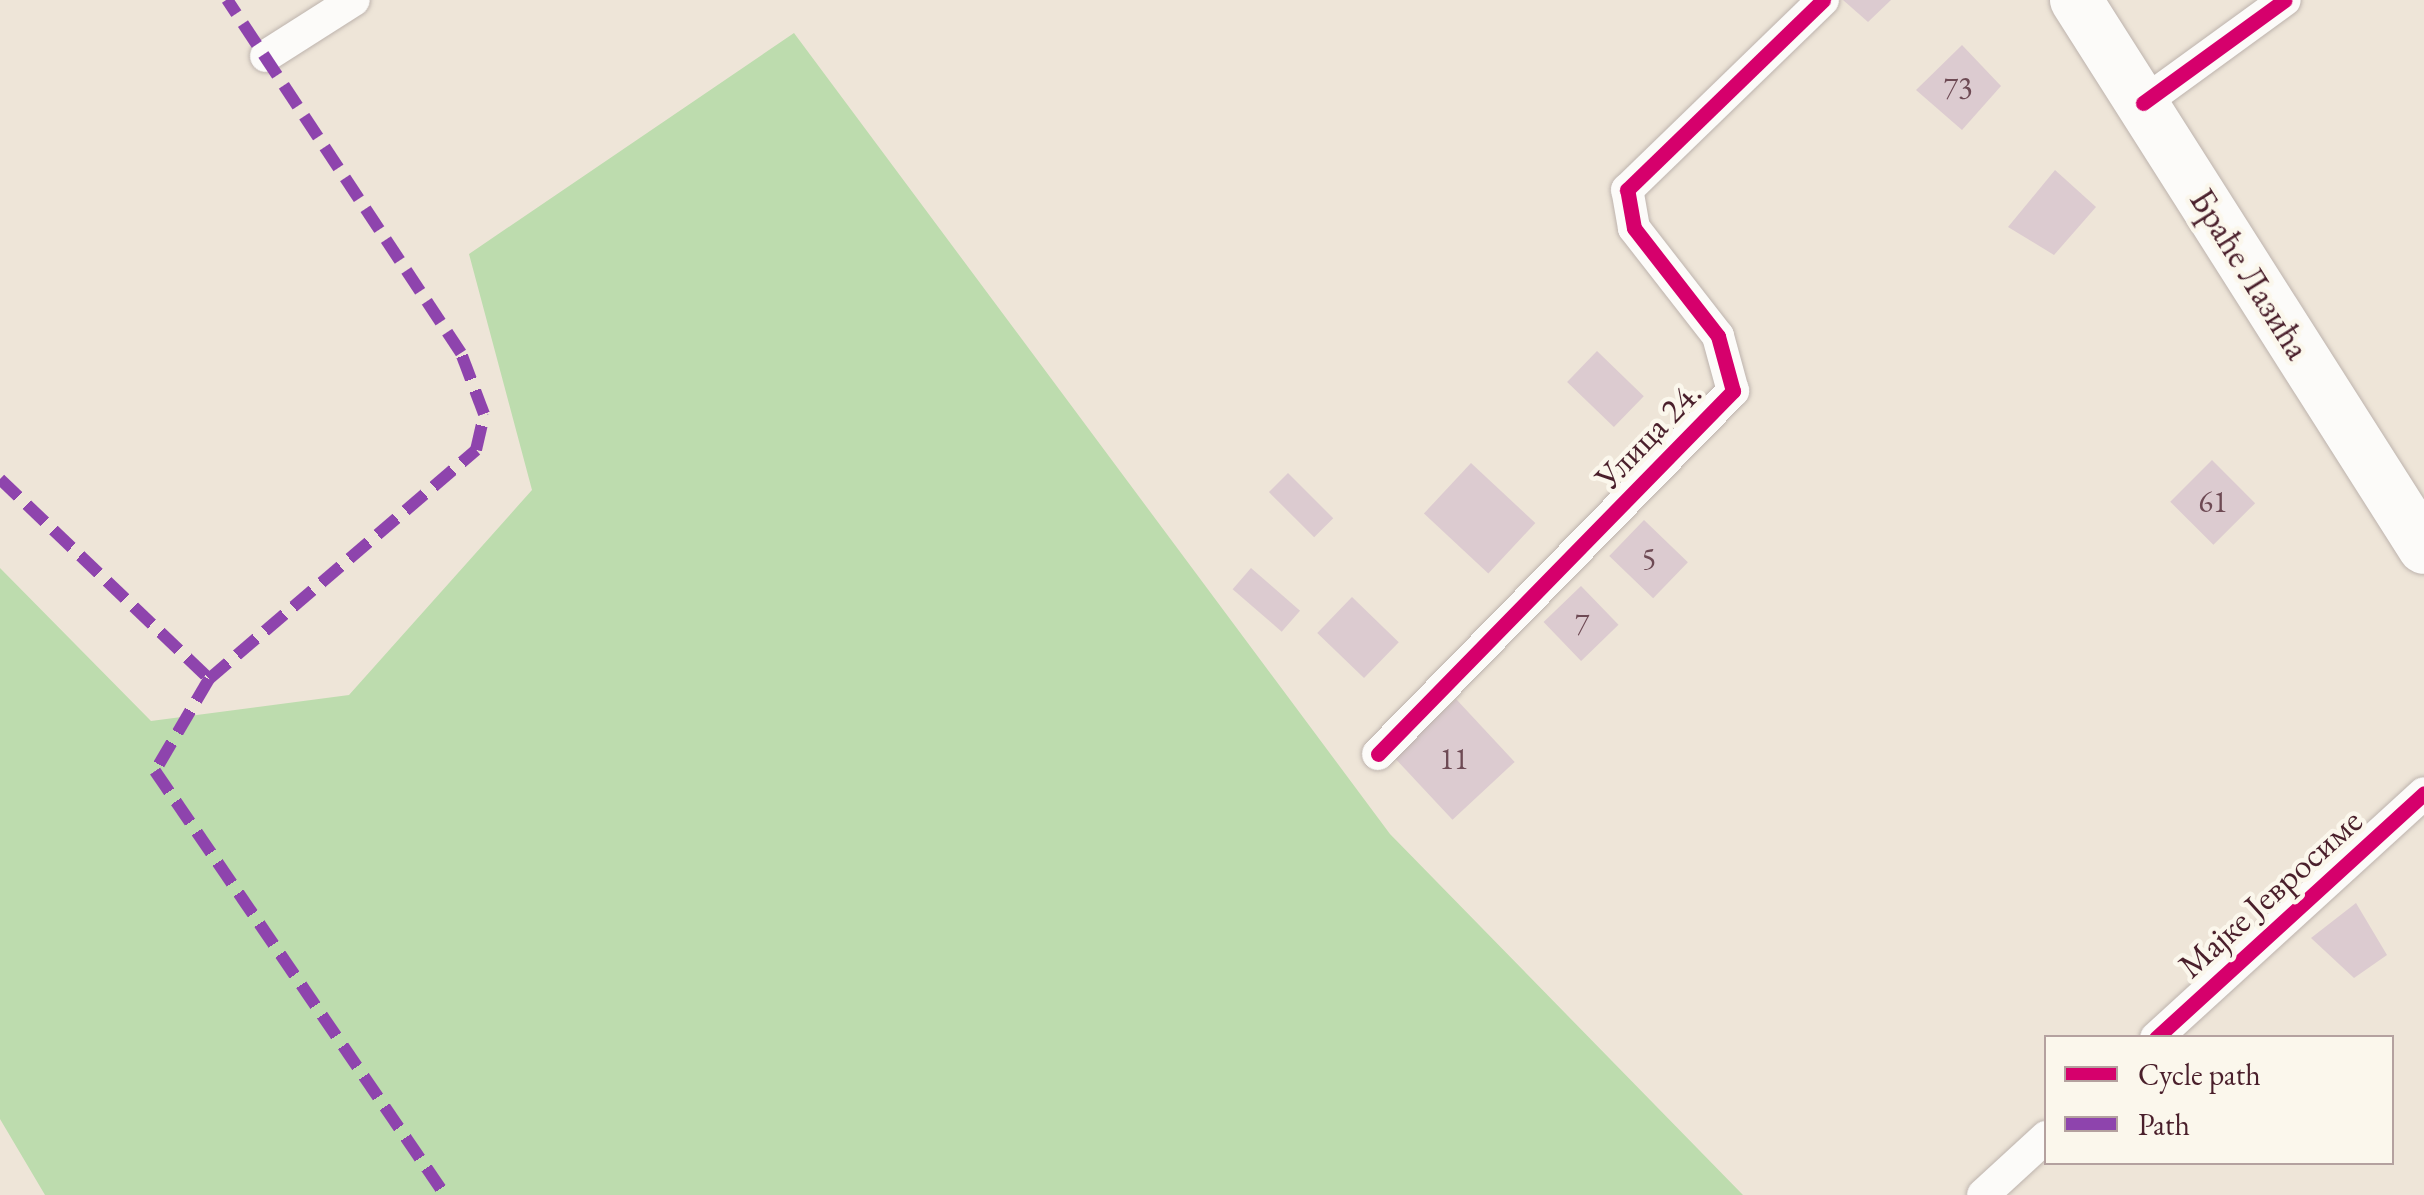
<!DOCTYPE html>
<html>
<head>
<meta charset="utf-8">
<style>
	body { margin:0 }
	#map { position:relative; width:2424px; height:1195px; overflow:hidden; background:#eee5d8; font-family:"EB Garamond",serif }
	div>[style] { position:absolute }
	.green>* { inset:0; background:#bddcae }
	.building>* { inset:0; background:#dccbd0; transform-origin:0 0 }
	.roads { filter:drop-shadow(0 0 2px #bdb3ad) drop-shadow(0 0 2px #bdb3ad) }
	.minor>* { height:32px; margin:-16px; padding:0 16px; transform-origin:16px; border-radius:16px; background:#fcfbf9 }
	.primary>* { height:52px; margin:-26px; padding:0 26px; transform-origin:26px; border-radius:26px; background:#fcfbf9 }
	.quiet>* { height:12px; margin-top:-6px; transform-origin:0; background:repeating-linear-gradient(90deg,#8e44ad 0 25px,transparent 0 37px) }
	.cycleway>* { height:15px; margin:-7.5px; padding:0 7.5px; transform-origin:7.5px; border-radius:7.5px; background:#d6006c }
	span { translate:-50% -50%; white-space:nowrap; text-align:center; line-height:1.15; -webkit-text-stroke:9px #fbf7ec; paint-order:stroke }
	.number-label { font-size:30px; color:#6e4a54 }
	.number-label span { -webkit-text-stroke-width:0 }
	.street-label { font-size:35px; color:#4a1f2b }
	.legend { position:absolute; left:2044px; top:1035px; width:350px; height:130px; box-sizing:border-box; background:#fbf7ec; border:2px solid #b4a19f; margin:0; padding:12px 18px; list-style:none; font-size:30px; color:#4a1f2b }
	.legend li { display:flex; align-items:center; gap:20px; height:50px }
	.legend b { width:50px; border:2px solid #b4a19f }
</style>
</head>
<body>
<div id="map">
	<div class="green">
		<i style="clip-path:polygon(794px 33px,1390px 834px,1743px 1195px,45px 1195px,0 1119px,0 568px,151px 721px,349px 695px,532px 490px,469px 254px)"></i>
	</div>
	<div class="building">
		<i style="clip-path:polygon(1843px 0,1891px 0,1868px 22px)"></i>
		<i style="clip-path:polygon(1962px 45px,2001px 86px,1962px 130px,1916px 90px)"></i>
		<i style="clip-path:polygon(2055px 170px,2096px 207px,2054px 255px,2008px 227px)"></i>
		<i style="left:1597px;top:351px;width:65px;height:43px;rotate:44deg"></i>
		<i style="left:2212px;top:460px;width:61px;height:59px;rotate:45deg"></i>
		<i style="left:1471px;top:463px;width:88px;height:69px;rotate:43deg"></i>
		<i style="left:1288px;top:473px;width:64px;height:27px;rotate:45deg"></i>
		<i style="left:1644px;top:520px;width:61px;height:50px;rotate:44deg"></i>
		<i style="left:1251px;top:568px;width:65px;height:28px;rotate:41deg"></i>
		<i style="left:1581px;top:586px;width:54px;height:52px;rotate:46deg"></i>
		<i style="left:1352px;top:597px;width:65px;height:50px;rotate:44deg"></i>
		<i style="left:1456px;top:699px;width:86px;height:85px;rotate:47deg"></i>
		<i style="clip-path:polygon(2356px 903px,2387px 955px,2354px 978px,2311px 938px)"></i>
	</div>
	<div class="roads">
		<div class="minor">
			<i style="left:266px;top:56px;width:104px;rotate:-32.5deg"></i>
			<i style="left:2143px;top:103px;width:175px;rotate:-36deg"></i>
			<i style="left:1378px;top:754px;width:508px;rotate:-45.64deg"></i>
			<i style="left:1733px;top:391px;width:57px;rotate:-105.3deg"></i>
			<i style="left:1718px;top:336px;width:137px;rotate:-127.9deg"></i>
			<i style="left:1634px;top:228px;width:39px;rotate:-100deg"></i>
			<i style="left:1627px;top:190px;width:273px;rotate:-44.1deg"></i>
			<i style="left:2156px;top:1038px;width:363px;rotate:-42.4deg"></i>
			<i style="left:1983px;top:1195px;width:86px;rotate:-42.6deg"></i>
		</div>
		<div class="primary">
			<i style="left:2076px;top:0;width:649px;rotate:57.58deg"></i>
		</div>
	</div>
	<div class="quiet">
		<i style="left:0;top:479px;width:289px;rotate:43.7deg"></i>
		<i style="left:209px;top:679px;width:107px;rotate:120.4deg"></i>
		<i style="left:155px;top:771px;width:514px;rotate:55.63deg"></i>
		<i style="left:209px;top:679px;width:352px;rotate:-40.6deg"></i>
		<i style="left:476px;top:450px;width:37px;rotate:-77deg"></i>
		<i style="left:484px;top:414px;width:65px;rotate:-110.7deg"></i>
		<i style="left:461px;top:353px;width:424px;rotate:-123.5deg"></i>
	</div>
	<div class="cycleway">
		<i style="left:2143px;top:103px;width:175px;rotate:-36deg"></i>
		<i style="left:1378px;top:754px;width:508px;rotate:-45.64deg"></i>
		<i style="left:1733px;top:391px;width:57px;rotate:-105.3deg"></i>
		<i style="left:1718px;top:336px;width:137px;rotate:-127.9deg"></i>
		<i style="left:1634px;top:228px;width:39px;rotate:-100deg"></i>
		<i style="left:1627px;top:190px;width:273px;rotate:-44.1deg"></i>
		<i style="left:2156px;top:1038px;width:363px;rotate:-42.4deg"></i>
	</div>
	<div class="number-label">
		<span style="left:1958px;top:88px">73</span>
		<span style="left:2213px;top:502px">61</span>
		<span style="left:1649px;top:559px">5</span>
		<span style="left:1582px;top:624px">7</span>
		<span style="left:1454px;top:759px">11</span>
	</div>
	<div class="street-label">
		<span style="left:2250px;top:274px;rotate:58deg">Браће Лазића</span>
		<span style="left:1648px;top:435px;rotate:-46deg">Улица 24.</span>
		<span style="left:2270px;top:893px;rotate:-42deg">Мајке Јевросиме</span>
	</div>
	<ul class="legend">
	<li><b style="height:12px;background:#d6006c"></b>Cycle path</li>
	<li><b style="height:12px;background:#8e44ad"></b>Path</li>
	</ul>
</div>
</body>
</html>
